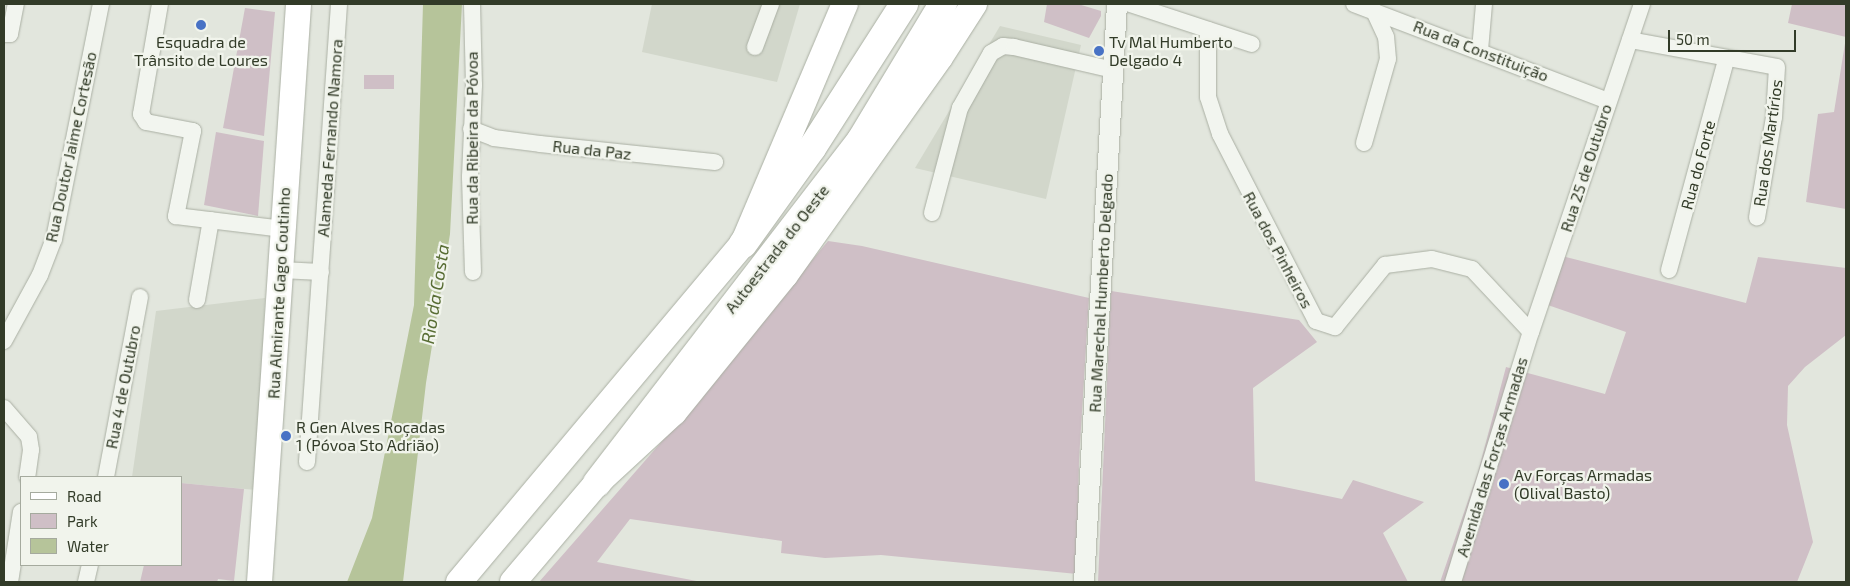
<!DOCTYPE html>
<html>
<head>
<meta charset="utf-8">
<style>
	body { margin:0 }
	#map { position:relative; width:1850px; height:586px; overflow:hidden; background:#e2e6dd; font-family:"Exo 2",sans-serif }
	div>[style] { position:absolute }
	.built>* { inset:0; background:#d2d7cb }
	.green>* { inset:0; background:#cfbfc6; transform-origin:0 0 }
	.water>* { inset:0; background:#b6c49a }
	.roads { filter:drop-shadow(0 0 1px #aaafa3) drop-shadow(0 0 1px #aaafa3) }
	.minor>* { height:16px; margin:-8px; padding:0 8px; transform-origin:8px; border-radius:8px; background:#f2f5ef }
	.tertiary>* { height:20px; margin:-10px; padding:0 10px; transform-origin:10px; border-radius:10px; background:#f2f5ef }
	.primary>* { height:25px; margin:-12.5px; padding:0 12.5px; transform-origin:12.5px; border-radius:12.5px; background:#fff }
	.trunk>* { height:26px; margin:-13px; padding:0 13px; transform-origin:13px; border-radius:13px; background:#fff }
	.motorway>* { height:28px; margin:-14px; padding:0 14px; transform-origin:14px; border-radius:14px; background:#fff }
	.dots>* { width:14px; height:14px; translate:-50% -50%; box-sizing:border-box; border:2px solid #f1f4ec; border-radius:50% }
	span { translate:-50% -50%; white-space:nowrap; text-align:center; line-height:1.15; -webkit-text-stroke:4.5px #f1f4ec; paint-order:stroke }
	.poi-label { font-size:16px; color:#323b28 }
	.left { translate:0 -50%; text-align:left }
	.street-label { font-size:16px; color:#323b28 }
	.water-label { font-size:18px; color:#586d34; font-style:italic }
	.frame { position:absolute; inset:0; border:5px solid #323b28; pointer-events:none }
	.legend { position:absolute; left:20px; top:476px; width:162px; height:90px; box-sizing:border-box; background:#f1f4ec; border:1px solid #a5aa9e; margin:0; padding:6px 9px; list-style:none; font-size:15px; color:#323b28 }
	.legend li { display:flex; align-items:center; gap:10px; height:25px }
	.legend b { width:25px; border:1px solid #a5aa9e }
	.scale { position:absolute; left:1668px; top:30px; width:128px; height:22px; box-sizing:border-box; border:2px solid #323b28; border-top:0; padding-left:6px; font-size:15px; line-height:18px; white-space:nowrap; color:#323b28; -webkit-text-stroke:4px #f1f4ec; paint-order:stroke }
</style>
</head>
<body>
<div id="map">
	<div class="built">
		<i style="clip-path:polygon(652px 4px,800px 4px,777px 82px,642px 52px)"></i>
		<i style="clip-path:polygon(1000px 26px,1081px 45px,1046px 199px,915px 168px)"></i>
		<i style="clip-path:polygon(265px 298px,256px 490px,181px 483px,181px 477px,132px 477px,156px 311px)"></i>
	</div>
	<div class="green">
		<i style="clip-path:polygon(1047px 4px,1078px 4px,1101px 11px,1101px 16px,1089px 38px,1044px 22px)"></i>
		<i style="clip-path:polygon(1792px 4px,1846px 4px,1846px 209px,1806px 202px,1818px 114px,1834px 112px,1846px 37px,1788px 23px)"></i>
		<i style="clip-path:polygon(245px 8px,275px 12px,264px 136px,223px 128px)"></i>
		<i style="left:364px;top:75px;width:30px;height:14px"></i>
		<i style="clip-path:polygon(216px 132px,264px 141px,258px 216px,204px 205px)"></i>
		<i style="clip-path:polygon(828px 241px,862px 246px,1089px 298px,1079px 460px,1077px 574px,881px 555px,825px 558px,781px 553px,782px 541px,630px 519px,597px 562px,702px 582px,539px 582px,664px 439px)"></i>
		<i style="clip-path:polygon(1558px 255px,1746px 303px,1758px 257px,1846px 268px,1846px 335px,1805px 367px,1788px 386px,1787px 425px,1813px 542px,1797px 582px,1440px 582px,1478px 472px,1506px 367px,1605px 394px,1626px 332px,1542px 303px)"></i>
		<i style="clip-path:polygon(1111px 291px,1299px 320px,1317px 342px,1253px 388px,1255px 481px,1342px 499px,1353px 480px,1424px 502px,1383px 533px,1408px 582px,1098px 582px)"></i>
		<i style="clip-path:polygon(181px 483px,244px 489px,234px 581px,218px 579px,217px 582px,140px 582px,144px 565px,181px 565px)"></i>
	</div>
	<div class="water">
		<i style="clip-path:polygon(423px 4px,462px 4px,450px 234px,426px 383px,403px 582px,347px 582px,372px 518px,414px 305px)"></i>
	</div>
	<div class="roads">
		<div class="minor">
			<i style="left:160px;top:4px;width:112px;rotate:99.8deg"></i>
			<i style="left:141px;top:114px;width:9px;rotate:58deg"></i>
			<i style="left:146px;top:122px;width:48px;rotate:10.8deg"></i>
			<i style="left:193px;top:131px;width:87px;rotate:101.3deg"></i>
			<i style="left:176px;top:216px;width:108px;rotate:6.9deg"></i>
			<i style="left:472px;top:4px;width:81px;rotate:88.6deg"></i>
			<i style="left:474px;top:85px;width:92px;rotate:92.5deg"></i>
			<i style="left:470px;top:177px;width:95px;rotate:88.2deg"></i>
			<i style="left:1130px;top:4px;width:128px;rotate:18.2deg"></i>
			<i style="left:1354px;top:4px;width:272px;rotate:20.9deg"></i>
			<i style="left:1208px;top:30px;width:67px;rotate:90deg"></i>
			<i style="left:1208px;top:97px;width:39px;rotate:72deg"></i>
			<i style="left:1220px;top:134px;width:210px;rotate:62.8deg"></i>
			<i style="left:1316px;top:321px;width:20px;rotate:18deg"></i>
			<i style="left:1335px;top:327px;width:80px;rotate:-51.1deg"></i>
			<i style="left:1385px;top:265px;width:47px;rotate:-7.3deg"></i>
			<i style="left:1432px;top:259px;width:41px;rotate:14deg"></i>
			<i style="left:1472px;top:269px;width:86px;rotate:46.9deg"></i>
			<i style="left:4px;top:34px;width:6px"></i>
			<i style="left:10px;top:34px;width:31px;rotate:-79deg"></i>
			<i style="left:1630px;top:40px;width:149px;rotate:10.4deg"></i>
			<i style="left:1777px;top:67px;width:50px;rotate:93.4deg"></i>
			<i style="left:1774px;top:117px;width:102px;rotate:99.6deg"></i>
			<i style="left:755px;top:47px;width:46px;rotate:-69.6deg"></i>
			<i style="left:1480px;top:50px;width:46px;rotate:-85deg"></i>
			<i style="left:471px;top:129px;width:25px;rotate:21deg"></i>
			<i style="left:494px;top:138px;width:46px;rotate:7.4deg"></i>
			<i style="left:540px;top:144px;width:176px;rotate:5.9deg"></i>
			<i style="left:1364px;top:143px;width:87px;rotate:-74.1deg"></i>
			<i style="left:1388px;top:59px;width:22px;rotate:-95deg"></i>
			<i style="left:1386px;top:37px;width:29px;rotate:-115deg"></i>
			<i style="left:932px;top:213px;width:109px;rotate:-75.1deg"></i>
			<i style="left:960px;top:108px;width:63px;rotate:-60.6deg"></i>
			<i style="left:991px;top:53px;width:14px;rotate:-30deg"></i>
			<i style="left:1003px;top:46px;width:11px;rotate:5deg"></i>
			<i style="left:1014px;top:47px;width:103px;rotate:13deg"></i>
			<i style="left:281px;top:270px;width:40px;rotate:2.9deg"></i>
			<i style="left:1669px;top:270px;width:218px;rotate:-74.8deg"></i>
			<i style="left:197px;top:300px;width:81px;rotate:-80.1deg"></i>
			<i style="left:4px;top:341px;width:75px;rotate:-61.4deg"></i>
			<i style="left:40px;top:275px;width:39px;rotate:-69deg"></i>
			<i style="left:54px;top:239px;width:240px;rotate:-78.7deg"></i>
			<i style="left:4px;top:408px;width:38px;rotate:49deg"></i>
			<i style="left:29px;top:437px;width:13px;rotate:81deg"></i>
			<i style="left:31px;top:450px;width:27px;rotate:98deg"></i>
			<i style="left:307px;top:462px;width:459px;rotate:-86deg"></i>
			<i style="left:106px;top:477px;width:183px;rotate:-79.3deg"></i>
			<i style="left:10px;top:582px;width:71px;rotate:-81.1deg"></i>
			<i style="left:86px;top:582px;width:17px;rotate:-77deg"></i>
			<i style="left:1453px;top:582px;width:262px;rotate:-72.7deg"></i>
			<i style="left:1531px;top:332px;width:346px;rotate:-71.3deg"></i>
		</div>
		<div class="tertiary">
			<i style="left:1084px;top:582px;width:579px;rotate:-86.73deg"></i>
		</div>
		<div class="primary">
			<i style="left:259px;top:582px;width:579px;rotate:-86.14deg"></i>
		</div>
		<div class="trunk">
			<i style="left:459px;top:582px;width:441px;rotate:-50deg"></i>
			<i style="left:743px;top:244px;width:261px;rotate:-67deg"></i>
			<i style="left:513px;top:582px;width:130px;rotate:-49.7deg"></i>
			<i style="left:597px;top:483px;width:105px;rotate:-42.7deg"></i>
			<i style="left:674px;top:412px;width:176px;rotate:-51deg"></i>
			<i style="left:785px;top:275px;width:267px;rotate:-54.6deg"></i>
			<i style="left:940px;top:57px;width:63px;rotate:-57.3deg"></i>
		</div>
		<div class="motorway">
			<i style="left:743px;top:244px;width:118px;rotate:-54.3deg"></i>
			<i style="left:812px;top:148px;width:171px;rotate:-57.4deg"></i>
			<i style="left:597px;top:483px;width:433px;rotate:-52.4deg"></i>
			<i style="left:861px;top:140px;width:159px;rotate:-58.9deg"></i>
		</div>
	</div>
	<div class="dots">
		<i style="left:201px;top:25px;background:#4872c5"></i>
		<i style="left:1099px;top:51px;background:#4872c5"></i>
		<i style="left:286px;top:436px;background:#4872c5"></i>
		<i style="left:1504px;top:484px;background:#4872c5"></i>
	</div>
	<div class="poi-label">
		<span style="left:201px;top:51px">Esquadra de<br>Trânsito de Loures</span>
		<span class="left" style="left:1109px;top:51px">Tv Mal Humberto<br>Delgado 4</span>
		<span class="left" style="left:296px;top:436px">R Gen Alves Roçadas<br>1 (Póvoa Sto Adrião)</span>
		<span class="left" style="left:1514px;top:484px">Av Forças Armadas<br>(Olival Basto)</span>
	</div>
	<div class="street-label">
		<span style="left:1481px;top:51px;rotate:21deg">Rua da Constituição</span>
		<span style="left:330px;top:138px;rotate:-86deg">Alameda Fernando Namora</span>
		<span style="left:472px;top:138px;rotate:-90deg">Rua da Ribeira da Póvoa</span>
		<span style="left:1768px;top:143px;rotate:-82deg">Rua dos Martírios</span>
		<span style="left:71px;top:147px;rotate:-78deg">Rua Doutor Jaime Cortesão</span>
		<span style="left:592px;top:150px;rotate:6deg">Rua da Paz</span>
		<span style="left:1698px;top:165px;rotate:-75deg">Rua do Forte</span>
		<span style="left:1586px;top:168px;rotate:-72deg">Rua 25 de Outubro</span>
		<span style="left:777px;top:249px;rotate:-52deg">Autoestrada do Oeste</span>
		<span style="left:1278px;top:250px;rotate:62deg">Rua dos Pinheiros</span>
		<span style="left:279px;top:293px;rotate:-87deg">Rua Almirante Gago Coutinho</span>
		<span style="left:1101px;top:293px;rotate:-87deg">Rua Marechal Humberto Delgado</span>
		<span style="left:123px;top:387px;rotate:-79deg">Rua 4 de Outubro</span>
		<span style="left:1492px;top:457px;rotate:-73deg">Avenida das Forças Armadas</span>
	</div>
	<div class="water-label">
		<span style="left:435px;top:294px;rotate:-81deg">Rio da Costa</span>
	</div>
	<div class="frame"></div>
	<ul class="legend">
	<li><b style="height:6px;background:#fff"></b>Road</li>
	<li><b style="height:14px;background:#cfbfc6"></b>Park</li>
	<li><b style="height:14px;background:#b6c49a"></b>Water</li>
	</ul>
	<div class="scale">50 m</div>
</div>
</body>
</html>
